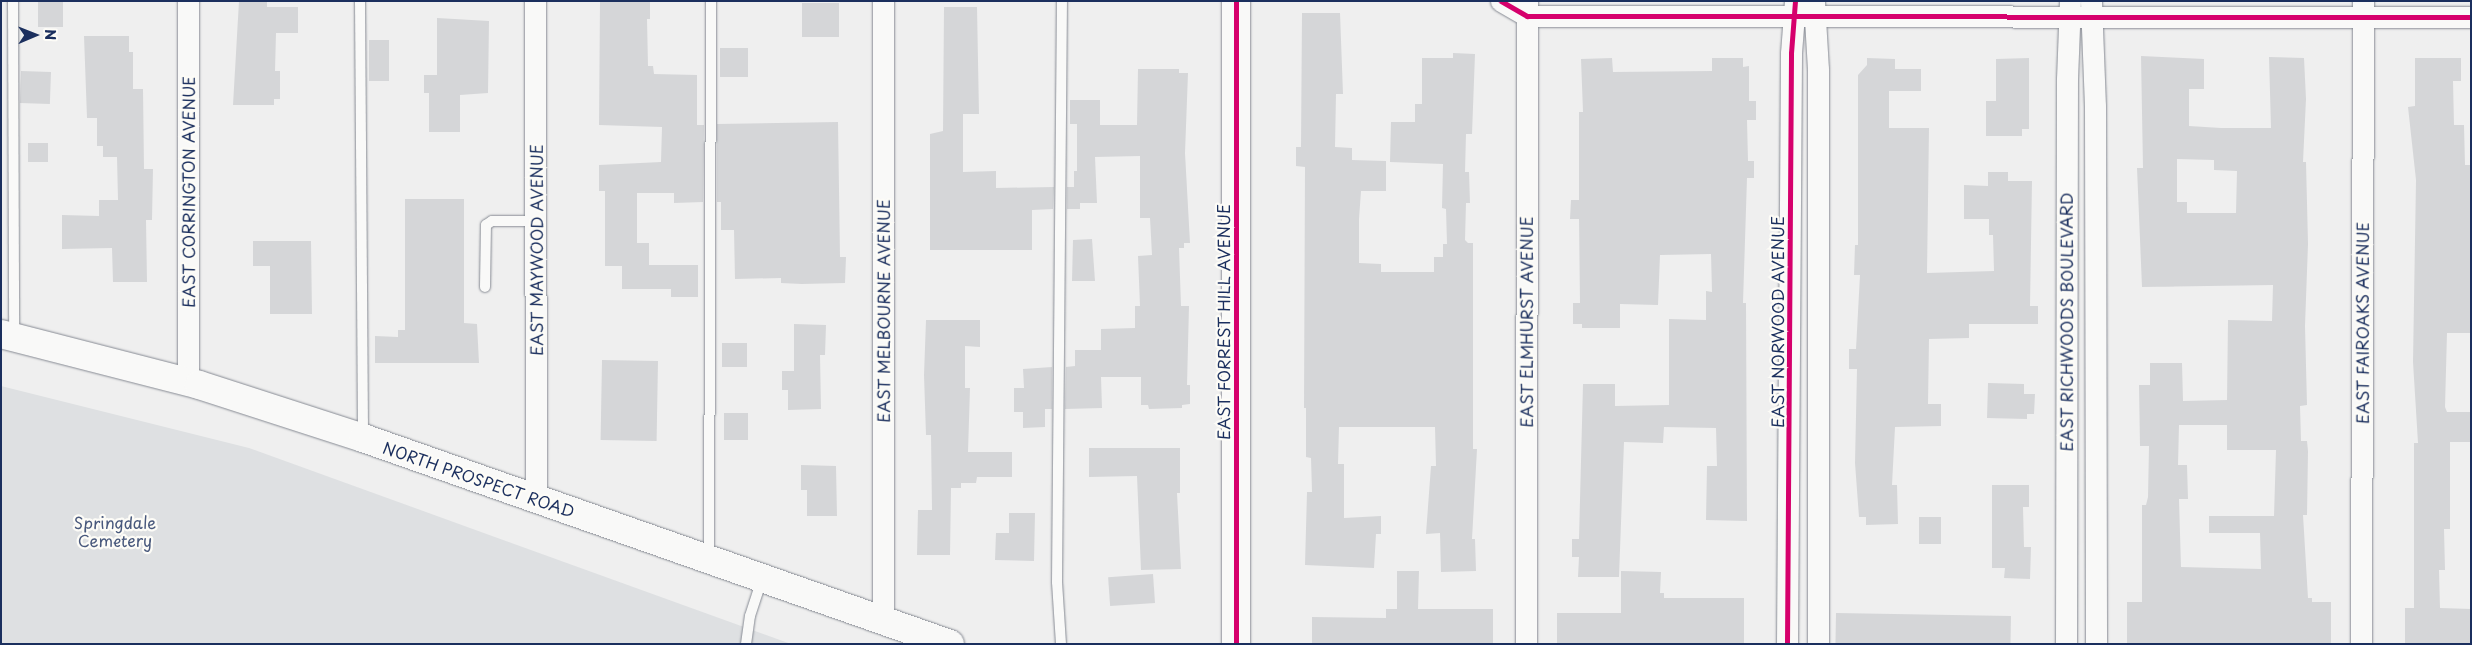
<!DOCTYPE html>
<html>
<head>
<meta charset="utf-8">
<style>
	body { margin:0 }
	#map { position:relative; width:2472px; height:645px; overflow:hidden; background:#efefef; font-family:"Playpen Sans",sans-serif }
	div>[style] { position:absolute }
	.green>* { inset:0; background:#dee0e2 }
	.building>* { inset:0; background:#d5d6d8; transform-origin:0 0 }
	.roads { filter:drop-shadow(0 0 1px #868a93) drop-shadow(0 0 1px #868a93) }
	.service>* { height:10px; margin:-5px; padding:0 5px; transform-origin:5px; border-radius:5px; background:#f9f9f8 }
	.minor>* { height:21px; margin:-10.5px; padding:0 10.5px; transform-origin:10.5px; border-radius:10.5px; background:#f9f9f8 }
	.secondary>* { height:28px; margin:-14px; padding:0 14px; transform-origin:14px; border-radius:14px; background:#f9f9f8 }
	.cycleway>* { height:5px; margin:-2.5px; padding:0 2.5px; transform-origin:2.5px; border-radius:2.5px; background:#d6006c }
	span { translate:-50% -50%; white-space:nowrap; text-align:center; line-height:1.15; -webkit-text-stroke:4.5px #fdfcf7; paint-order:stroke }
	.street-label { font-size:16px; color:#1b2f5e }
	.park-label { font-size:16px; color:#48587c }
	.frame { position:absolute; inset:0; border:2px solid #1b2f5e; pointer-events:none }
	.north { position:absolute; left:10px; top:10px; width:50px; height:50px; -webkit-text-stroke:4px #fdfcf7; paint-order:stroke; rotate:89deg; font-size:14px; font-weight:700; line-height:20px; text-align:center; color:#1b2f5e }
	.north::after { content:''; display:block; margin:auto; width:18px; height:22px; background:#1b2f5e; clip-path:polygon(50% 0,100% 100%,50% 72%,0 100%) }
</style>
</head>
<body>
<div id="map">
	<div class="green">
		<i style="clip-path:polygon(1px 386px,249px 448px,791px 644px,1px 644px)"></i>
	</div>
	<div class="building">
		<i style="left:38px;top:1px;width:25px;height:26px"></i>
		<i style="clip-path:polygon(239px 1px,267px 1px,267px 7px,298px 7px,298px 33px,276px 33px,275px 71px,280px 71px,280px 99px,274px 99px,274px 105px,233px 105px)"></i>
		<i style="clip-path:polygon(600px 1px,650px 1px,650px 19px,647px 19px,648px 66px,653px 66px,654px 74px,697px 75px,697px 125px,704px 125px,703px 202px,674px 203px,674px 193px,637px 193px,637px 243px,649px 243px,649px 265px,698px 265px,698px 297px,671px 297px,671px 289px,622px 289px,622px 266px,605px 266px,605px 191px,599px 191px,599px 165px,661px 162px,662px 127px,599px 125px)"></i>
		<i style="left:802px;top:3px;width:37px;height:34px"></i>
		<i style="clip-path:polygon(944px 7px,977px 7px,979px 114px,963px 114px,963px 172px,996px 171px,996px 188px,1054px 187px,1053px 209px,1032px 210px,1032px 250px,930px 250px,930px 134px,943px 131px)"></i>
		<i style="clip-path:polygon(1302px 13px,1340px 13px,1343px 94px,1336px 94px,1335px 147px,1352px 148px,1352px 160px,1386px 161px,1386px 191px,1361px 191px,1359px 219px,1359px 263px,1381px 264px,1381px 272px,1434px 272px,1434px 257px,1443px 257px,1443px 244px,1447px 244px,1446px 209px,1442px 208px,1443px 164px,1390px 162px,1391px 122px,1415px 122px,1415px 104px,1422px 104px,1422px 58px,1453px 58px,1453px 53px,1475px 54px,1472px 134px,1466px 134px,1465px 172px,1469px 172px,1470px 203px,1466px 203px,1465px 240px,1468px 243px,1473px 243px,1473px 449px,1477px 449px,1472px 539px,1475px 539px,1476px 571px,1441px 572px,1440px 533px,1426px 534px,1431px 466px,1436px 466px,1435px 427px,1339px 427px,1338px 464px,1344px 464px,1344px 518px,1381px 516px,1381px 534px,1376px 534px,1374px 568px,1305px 565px,1307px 492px,1312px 492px,1311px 458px,1306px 457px,1306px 408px,1304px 408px,1305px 167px,1296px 166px,1296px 147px,1301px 147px)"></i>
		<i style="clip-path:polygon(437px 18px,489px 21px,488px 93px,460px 95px,460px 132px,429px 132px,429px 93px,424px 93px,424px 75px,437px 75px)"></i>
		<i style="clip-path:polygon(84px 36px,129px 36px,129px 52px,133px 52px,133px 89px,143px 89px,144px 169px,153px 169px,152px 220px,146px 220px,147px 282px,113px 282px,112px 248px,62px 249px,62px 215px,99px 216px,99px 200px,118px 200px,117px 157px,103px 157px,103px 146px,97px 146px,97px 118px,87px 118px)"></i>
		<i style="left:369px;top:40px;width:20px;height:41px"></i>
		<i style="left:720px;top:48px;width:28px;height:29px"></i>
		<i style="clip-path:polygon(evenodd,2141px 56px,2204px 59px,2204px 89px,2189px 89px,2189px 126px,2221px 128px,2271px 128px,2269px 57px,2304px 58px,2306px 99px,2303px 162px,2306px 162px,2308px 244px,2305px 326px,2307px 405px,2300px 406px,2301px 441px,2307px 441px,2308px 451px,2307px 515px,2303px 515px,2308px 598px,2312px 598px,2312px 602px,2331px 602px,2331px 644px,2127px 644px,2127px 602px,2142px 602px,2142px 505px,2146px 505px,2148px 497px,2149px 446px,2140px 446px,2139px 385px,2150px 385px,2150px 363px,2182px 363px,2183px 401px,2227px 400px,2228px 320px,2272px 321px,2273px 285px,2142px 287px,2137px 168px,2143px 168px,2141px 56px,2177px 159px,2214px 160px,2214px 170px,2237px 171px,2236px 213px,2187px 213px,2187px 202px,2177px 202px,2177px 159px,2141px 56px,2179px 425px,2227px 425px,2227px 450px,2276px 450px,2274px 516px,2209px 516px,2209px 533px,2260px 533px,2261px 569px,2181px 567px,2179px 499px,2188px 499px,2187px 465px,2178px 465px,2179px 425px)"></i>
		<i style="clip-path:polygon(1612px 58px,1613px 72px,1712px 71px,1712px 58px,1743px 58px,1743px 67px,1749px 66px,1749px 101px,1756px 101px,1756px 120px,1747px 120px,1748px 161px,1754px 161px,1754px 178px,1747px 178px,1743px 303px,1746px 303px,1747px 521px,1706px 520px,1707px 466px,1717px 466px,1716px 428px,1664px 427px,1663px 443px,1624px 442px,1619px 577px,1578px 577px,1579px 557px,1572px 557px,1572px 539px,1579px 539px,1583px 384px,1615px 384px,1615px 406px,1669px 405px,1669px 319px,1706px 320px,1706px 291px,1712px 292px,1711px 254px,1660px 255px,1658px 305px,1620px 304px,1620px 328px,1582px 328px,1582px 324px,1573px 324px,1573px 303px,1580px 303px,1579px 219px,1570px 219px,1571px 200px,1579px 200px,1579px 112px,1583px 112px,1581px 59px)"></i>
		<i style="clip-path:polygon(1867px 58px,1895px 59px,1895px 69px,1921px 69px,1921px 91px,1889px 91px,1889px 128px,1929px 128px,1927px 273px,1994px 271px,1993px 235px,1989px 235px,1989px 219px,1964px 219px,1964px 185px,1988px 186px,1988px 172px,2008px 172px,2008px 181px,2032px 181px,2030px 306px,2038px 306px,2038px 324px,1969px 324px,1969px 338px,1929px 339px,1928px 404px,1941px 404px,1941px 426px,1895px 427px,1892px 485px,1897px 485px,1898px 524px,1866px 525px,1866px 517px,1859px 517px,1855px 463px,1857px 369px,1849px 369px,1849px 349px,1856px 349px,1860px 275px,1854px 275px,1855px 245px,1858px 245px,1858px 75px,1867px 65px)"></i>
		<i style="clip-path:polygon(2029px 58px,2029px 129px,2022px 129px,2022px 136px,1986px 136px,1986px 101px,1996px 101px,1996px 59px)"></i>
		<i style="clip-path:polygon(2415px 58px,2461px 58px,2461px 81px,2453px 81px,2454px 125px,2464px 125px,2465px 165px,2471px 165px,2471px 333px,2447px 333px,2445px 407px,2447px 412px,2471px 412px,2471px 442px,2450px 442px,2450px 529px,2444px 529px,2445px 570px,2439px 570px,2440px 608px,2471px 609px,2471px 644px,2405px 644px,2405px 608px,2414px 608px,2414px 443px,2418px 443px,2413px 362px,2416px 180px,2408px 107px,2415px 106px)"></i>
		<i style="clip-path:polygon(1138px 69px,1179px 69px,1179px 73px,1188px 73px,1185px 153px,1190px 243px,1184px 243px,1184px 248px,1179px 248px,1181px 306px,1189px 306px,1187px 385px,1190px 385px,1190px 404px,1182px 405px,1182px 408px,1149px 409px,1148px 405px,1141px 405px,1141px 377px,1101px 377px,1102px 408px,1065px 409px,1066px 367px,1075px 366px,1075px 350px,1101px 350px,1101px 329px,1135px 328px,1135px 306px,1140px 306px,1138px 256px,1152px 255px,1150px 218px,1140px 218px,1140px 156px,1095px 157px,1097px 203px,1080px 203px,1080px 209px,1067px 209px,1067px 187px,1074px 187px,1074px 171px,1077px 171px,1077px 124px,1070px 124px,1070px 100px,1100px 100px,1100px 125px,1137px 125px)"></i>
		<i style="left:21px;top:71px;width:30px;height:32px;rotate:2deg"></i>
		<i style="clip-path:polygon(838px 122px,840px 257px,846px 257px,845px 283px,802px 284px,781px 283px,781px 278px,735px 279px,734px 230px,721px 230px,721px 202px,717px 202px,717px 124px)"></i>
		<i style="left:28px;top:143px;width:20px;height:19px"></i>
		<i style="clip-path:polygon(405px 199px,464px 199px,464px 323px,477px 324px,479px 363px,375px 363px,375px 336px,398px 337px,398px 330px,405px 330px)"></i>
		<i style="clip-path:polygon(1092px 239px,1095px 281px,1072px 281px,1073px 240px)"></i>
		<i style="clip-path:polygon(253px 241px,311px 241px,312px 314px,270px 314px,270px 266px,253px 266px)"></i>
		<i style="clip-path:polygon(926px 320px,980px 320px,980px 347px,965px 346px,965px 388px,970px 388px,968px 452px,1012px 452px,1012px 477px,977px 477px,976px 483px,961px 483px,961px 488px,951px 488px,950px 555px,917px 555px,918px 510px,932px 510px,931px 435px,926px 435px,924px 375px)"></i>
		<i style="clip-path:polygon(794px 324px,826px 325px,825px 355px,820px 355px,821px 409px,788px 410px,788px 390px,782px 390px,782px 371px,794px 371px)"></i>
		<i style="left:722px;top:343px;width:25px;height:24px"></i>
		<i style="left:602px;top:360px;width:56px;height:80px;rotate:1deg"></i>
		<i style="clip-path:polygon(1052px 367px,1052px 409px,1045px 409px,1045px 427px,1023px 428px,1023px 412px,1014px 412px,1014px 388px,1024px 388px,1023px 369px)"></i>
		<i style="clip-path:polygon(1988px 383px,2024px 384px,2024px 394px,2035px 394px,2034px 414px,2027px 414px,2027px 419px,1987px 418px)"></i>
		<i style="left:724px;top:413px;width:24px;height:27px"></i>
		<i style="clip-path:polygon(1089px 448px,1180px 448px,1180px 493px,1177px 493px,1181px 569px,1141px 570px,1137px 476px,1089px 477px)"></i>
		<i style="clip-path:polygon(801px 465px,836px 466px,837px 516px,807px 516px,807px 490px,801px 490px)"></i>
		<i style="clip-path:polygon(1992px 485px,2029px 485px,2029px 507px,2023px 507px,2024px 547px,2031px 547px,2030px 579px,2004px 578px,2005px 568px,1992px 568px)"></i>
		<i style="clip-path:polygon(1009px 513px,1035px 513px,1034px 561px,995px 560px,996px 533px,1009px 533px)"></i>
		<i style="left:1919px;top:517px;width:22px;height:27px"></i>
		<i style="clip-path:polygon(1397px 571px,1419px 571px,1418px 609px,1493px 609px,1493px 644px,1312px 644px,1312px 617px,1386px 618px,1386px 609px,1397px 609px)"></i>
		<i style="clip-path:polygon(1621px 571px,1661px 572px,1660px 593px,1664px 593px,1664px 598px,1744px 598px,1744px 644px,1557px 644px,1557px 613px,1621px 613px)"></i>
		<i style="left:1153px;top:574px;width:29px;height:45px;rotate:86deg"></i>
		<i style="left:1836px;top:613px;width:175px;height:31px;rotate:1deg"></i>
	</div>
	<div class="roads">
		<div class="service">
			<i style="left:13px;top:1px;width:335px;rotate:89.8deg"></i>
			<i style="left:360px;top:1px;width:436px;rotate:89.6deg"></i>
			<i style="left:485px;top:287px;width:62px;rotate:-89.1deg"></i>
			<i style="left:486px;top:225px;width:7px;rotate:-34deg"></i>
			<i style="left:492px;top:221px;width:44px"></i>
			<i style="left:709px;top:558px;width:557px;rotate:-89.79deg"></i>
			<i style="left:746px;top:644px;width:28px;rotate:-82deg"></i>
			<i style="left:750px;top:616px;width:39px;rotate:-72deg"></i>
			<i style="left:1061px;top:644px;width:62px;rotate:-93.7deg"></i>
			<i style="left:1057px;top:582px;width:581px;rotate:-89.51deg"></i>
		</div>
		<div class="minor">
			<i style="left:188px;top:1px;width:381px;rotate:90deg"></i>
			<i style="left:535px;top:1px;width:498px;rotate:89.9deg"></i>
			<i style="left:883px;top:1px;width:620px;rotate:90deg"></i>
			<i style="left:1501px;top:1px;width:30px;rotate:30deg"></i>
			<i style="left:1527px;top:16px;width:944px;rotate:0.06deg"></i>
			<i style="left:1814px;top:2px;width:67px;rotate:86.6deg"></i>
			<i style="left:1818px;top:69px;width:575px;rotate:90deg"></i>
			<i style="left:2091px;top:2px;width:104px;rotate:87.8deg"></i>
			<i style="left:2095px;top:106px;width:538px;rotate:89.89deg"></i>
			<i style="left:1526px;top:644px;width:643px;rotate:-89.91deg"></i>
			<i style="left:1787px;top:644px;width:591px;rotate:-89.61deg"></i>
			<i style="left:1791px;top:53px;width:52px;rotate:-85.6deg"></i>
			<i style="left:2066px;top:644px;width:565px;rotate:-89.9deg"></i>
			<i style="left:2067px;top:79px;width:78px;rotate:-87.8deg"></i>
			<i style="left:2361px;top:644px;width:643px;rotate:-89.82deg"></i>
		</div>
		<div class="secondary">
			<i style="left:1px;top:334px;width:204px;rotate:14.4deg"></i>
			<i style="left:199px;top:385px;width:172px;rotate:17.9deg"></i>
			<i style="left:363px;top:438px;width:622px;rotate:19.34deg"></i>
			<i style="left:1236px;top:644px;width:643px;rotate:-90deg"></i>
		</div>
	</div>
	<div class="cycleway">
		<i style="left:1501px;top:1px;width:30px;rotate:30deg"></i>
		<i style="left:1527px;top:16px;width:944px;rotate:0.06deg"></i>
		<i style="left:1236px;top:644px;width:643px;rotate:-90deg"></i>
		<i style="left:1787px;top:644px;width:591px;rotate:-89.61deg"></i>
		<i style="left:1791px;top:53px;width:52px;rotate:-85.6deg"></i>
	</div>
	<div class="street-label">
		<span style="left:188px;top:192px;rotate:-90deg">EAST CORRINGTON AVENUE</span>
		<span style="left:536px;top:250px;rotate:-90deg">EAST MAYWOOD AVENUE</span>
		<span style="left:883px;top:311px;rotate:-90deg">EAST MELBOURNE AVENUE</span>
		<span style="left:1223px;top:322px;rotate:-90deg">EAST FORREST HILL AVENUE</span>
		<span style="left:1526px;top:322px;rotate:-90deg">EAST ELMHURST AVENUE</span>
		<span style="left:1777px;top:322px;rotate:-90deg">EAST NORWOOD AVENUE</span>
		<span style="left:2066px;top:322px;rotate:-90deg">EAST RICHWOODS BOULEVARD</span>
		<span style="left:2362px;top:323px;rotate:-90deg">EAST FAIROAKS AVENUE</span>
		<span style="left:479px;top:479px;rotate:19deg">NORTH PROSPECT ROAD</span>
	</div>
	<div class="park-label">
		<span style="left:115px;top:531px">Springdale<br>Cemetery</span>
	</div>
	<div class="frame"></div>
	<div class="north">N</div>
</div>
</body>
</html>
